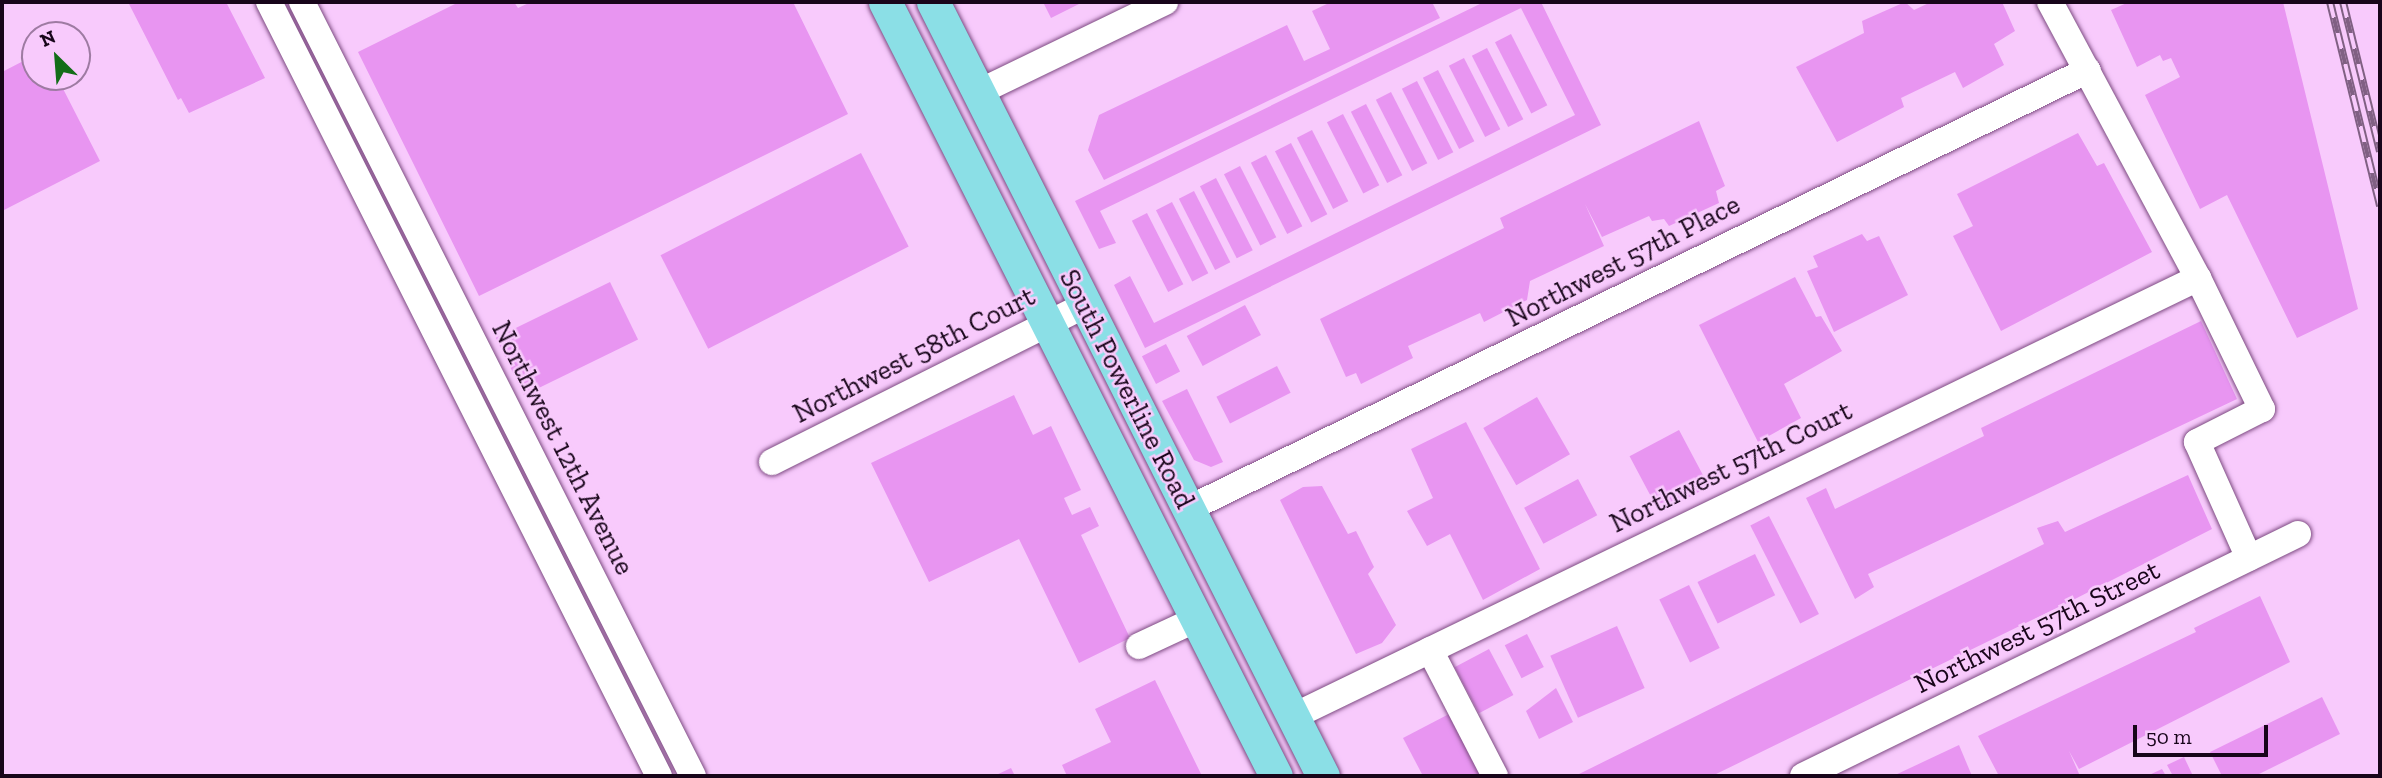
<!DOCTYPE html>
<html>
<head>
<meta charset="utf-8">
<style>
	body { margin:0 }
	#map { position:relative; width:2382px; height:778px; overflow:hidden; background:#f8cafc; font-family:"Zilla Slab",serif }
	div>[style] { position:absolute }
	.building>* { inset:0; background:#e895f1; transform-origin:0 0 }
	.roads { filter:drop-shadow(0 0 2px #7d4b82) drop-shadow(0 0 2px #7d4b82) }
	.minor>* { height:26px; margin:-13px; padding:0 13px; transform-origin:13px; border-radius:13px; background:#fff }
	.major>* { height:33px; margin:-16.5px; padding:0 16.5px; transform-origin:16.5px; border-radius:16.5px; background:#8bdfe6 }
	.rail>* { height:8px; margin-top:-4px; transform-origin:0; background:repeating-linear-gradient(90deg,#f8cafc 0 16px,#806083 0 32px); box-sizing:border-box; border-block:2px solid #806083 }
	span { translate:-50% -50%; white-space:nowrap; text-align:center; line-height:1.15; -webkit-text-stroke:5px #f8cafc; paint-order:stroke }
	.street-label { font-size:28px; color:#18051a }
	.frame { position:absolute; inset:0; border:4px solid #18051a; pointer-events:none }
	.north { position:absolute; left:21px; top:21px; width:70px; height:70px; box-sizing:border-box; background:#f8cafc; border:2px solid #9e7ba2; border-radius:50%; rotate:335deg; font-size:19px; font-weight:700; line-height:28px; text-align:center; color:#18051a }
	.north::after { content:''; display:block; margin:auto; width:24px; height:32px; background:#136d18; clip-path:polygon(50% 0,100% 100%,50% 72%,0 100%) }
	.scale { position:absolute; left:2133px; top:725px; width:135px; height:32px; box-sizing:border-box; border:4px solid #18051a; border-top:0; padding-left:9px; font-size:21px; line-height:24px; white-space:nowrap; color:#18051a; -webkit-text-stroke:5px #f8cafc; paint-order:stroke }
</style>
</head>
<body>
<div id="map">
	<div class="building">
		<i style="clip-path:polygon(128px 2px,226px 2px,265px 78px,189px 113px,181px 98px,178px 100px)"></i>
		<i style="clip-path:polygon(459px 2px,514px 2px,518px 8px,531px 2px,793px 2px,848px 114px,479px 296px,358px 52px)"></i>
		<i style="clip-path:polygon(1043px 2px,1083px 2px,1051px 18px)"></i>
		<i style="clip-path:polygon(1331px 2px,1432px 2px,1440px 18px,1104px 180px,1088px 150px,1099px 115px,1287px 25px,1304px 61px,1330px 49px,1312px 11px)"></i>
		<i style="clip-path:polygon(1484px 2px,1541px 2px,1601px 125px,1145px 348px,1114px 285px,1130px 276px,1154px 323px,1575px 115px,1521px 8px,1100px 211px,1116px 243px,1099px 249px,1075px 201px)"></i>
		<i style="clip-path:polygon(1905px 2px,1914px 10px,1931px 2px,2002px 2px,2015px 31px,1994px 44px,2004px 65px,1963px 88px,1955px 72px,1901px 98px,1904px 107px,1837px 142px,1796px 67px,1864px 33px,1862px 21px)"></i>
		<i style="clip-path:polygon(2129px 2px,2283px 2px,2358px 309px,2297px 338px,2227px 195px,2200px 209px,2145px 95px,2180px 77px,2171px 58px,2163px 61px,2160px 55px,2137px 67px,2111px 10px)"></i>
		<i style="left:1511px;top:34px;width:80px;height:18px;rotate:63deg"></i>
		<i style="left:1487px;top:48px;width:80px;height:17px;rotate:63deg"></i>
		<i style="clip-path:polygon(35px 55px,35px 77px,57px 77px,100px 161px,4px 210px,2px 72px)"></i>
		<i style="left:1464px;top:58px;width:80px;height:17px;rotate:63deg"></i>
		<i style="left:1438px;top:70px;width:80px;height:17px;rotate:63deg"></i>
		<i style="left:1417px;top:81px;width:80px;height:17px;rotate:63deg"></i>
		<i style="left:1391px;top:92px;width:80px;height:17px;rotate:63deg"></i>
		<i style="left:1366px;top:104px;width:80px;height:17px;rotate:63deg"></i>
		<i style="left:1343px;top:114px;width:80px;height:18px;rotate:63deg"></i>
		<i style="clip-path:polygon(1699px 121px,1725px 186px,1716px 191px,1719px 203px,1669px 226px,1664px 219px,1652px 221px,1649px 216px,1602px 237px,1585px 204px,1604px 246px,1530px 281px,1527px 300px,1484px 322px,1480px 313px,1408px 346px,1413px 358px,1361px 384px,1356px 373px,1346px 377px,1320px 319px,1504px 228px,1500px 218px)"></i>
		<i style="left:1312px;top:130px;width:80px;height:17px;rotate:63deg"></i>
		<i style="clip-path:polygon(2078px 133px,2097px 166px,2104px 163px,2152px 252px,2001px 331px,1953px 236px,1973px 226px,1957px 194px)"></i>
		<i style="left:1291px;top:143px;width:80px;height:18px;rotate:63deg"></i>
		<i style="left:861px;top:153px;width:105px;height:225px;rotate:63deg"></i>
		<i style="left:1266px;top:155px;width:80px;height:17px;rotate:63deg"></i>
		<i style="left:1240px;top:166px;width:80px;height:18px;rotate:63deg"></i>
		<i style="left:1216px;top:178px;width:81px;height:18px;rotate:63deg"></i>
		<i style="left:1194px;top:191px;width:80px;height:17px;rotate:63deg"></i>
		<i style="left:1172px;top:202px;width:80px;height:18px;rotate:63deg"></i>
		<i style="left:1147px;top:213px;width:80px;height:17px;rotate:63deg"></i>
		<i style="clip-path:polygon(1862px 234px,1867px 241px,1879px 236px,1908px 295px,1834px 332px,1807px 271px,1818px 267px,1813px 256px)"></i>
		<i style="clip-path:polygon(1795px 277px,1816px 317px,1821px 316px,1842px 351px,1784px 384px,1801px 418px,1758px 442px,1699px 325px)"></i>
		<i style="left:610px;top:282px;width:64px;height:127px;rotate:64deg"></i>
		<i style="left:1245px;top:305px;width:34px;height:66px;rotate:62deg"></i>
		<i style="clip-path:polygon(2201px 321px,2237px 399px,1868px 574px,1874px 587px,1855px 599px,1806px 498px,1826px 488px,1835px 509px,1984px 436px,1981px 428px)"></i>
		<i style="left:1166px;top:344px;width:31px;height:27px;rotate:63deg"></i>
		<i style="left:1277px;top:366px;width:30px;height:68px;rotate:63deg"></i>
		<i style="clip-path:polygon(1187px 389px,1223px 462px,1211px 467px,1194px 460px,1162px 401px)"></i>
		<i style="clip-path:polygon(1014px 395px,1033px 435px,1051px 426px,1081px 490px,1064px 498px,1072px 515px,1090px 507px,1099px 526px,1081px 535px,1130px 638px,1079px 663px,1019px 539px,929px 582px,871px 463px)"></i>
		<i style="left:1537px;top:397px;width:66px;height:62px;rotate:60deg"></i>
		<i style="clip-path:polygon(1466px 422px,1540px 569px,1483px 600px,1450px 534px,1427px 546px,1407px 511px,1433px 498px,1411px 449px)"></i>
		<i style="left:1679px;top:430px;width:64px;height:56px;rotate:62deg"></i>
		<i style="clip-path:polygon(2188px 475px,2212px 529px,2071px 601px,1712px 776px,1575px 776px,2044px 544px,2037px 528px,2058px 521px,2065px 532px)"></i>
		<i style="left:1578px;top:479px;width:41px;height:61px;rotate:62deg"></i>
		<i style="clip-path:polygon(1322px 486px,1348px 534px,1356px 531px,1374px 567px,1368px 574px,1396px 625px,1382px 643px,1356px 654px,1280px 500px,1303px 487px)"></i>
		<i style="left:1769px;top:516px;width:110px;height:21px;rotate:63deg"></i>
		<i style="left:1755px;top:554px;width:46px;height:64px;rotate:64deg"></i>
		<i style="left:1689px;top:585px;width:70px;height:33px;rotate:64deg"></i>
		<i style="clip-path:polygon(2260px 596px,2290px 662px,2079px 769px,2069px 751px,2080px 776px,1999px 776px,1978px 736px,2196px 632px,2194px 628px)"></i>
		<i style="left:1617px;top:626px;width:68px;height:73px;rotate:66deg"></i>
		<i style="left:1527px;top:634px;width:37px;height:25px;rotate:63deg"></i>
		<i style="left:1489px;top:649px;width:52px;height:39px;rotate:62deg"></i>
		<i style="clip-path:polygon(1155px 680px,1202px 776px,1067px 776px,1062px 765px,1111px 742px,1095px 709px)"></i>
		<i style="clip-path:polygon(1556px 688px,1573px 722px,1539px 739px,1526px 711px)"></i>
		<i style="clip-path:polygon(2322px 697px,2340px 734px,2255px 776px,2222px 776px,2210px 752px)"></i>
		<i style="clip-path:polygon(1449px 714px,1480px 776px,1423px 776px,1403px 738px)"></i>
		<i style="clip-path:polygon(1959px 745px,1972px 776px,1893px 776px)"></i>
		<i style="clip-path:polygon(2184px 757px,2193px 776px,2173px 776px,2167px 765px)"></i>
		<i style="clip-path:polygon(1011px 768px,1015px 776px,994px 776px)"></i>
		<i style="clip-path:polygon(2162px 769px,2166px 776px,2147px 776px)"></i>
	</div>
	<div class="roads">
		<div class="minor">
			<i style="left:269px;top:2px;width:867px;rotate:63.26deg"></i>
			<i style="left:302px;top:2px;width:867px;rotate:63.2deg"></i>
			<i style="left:2050px;top:2px;width:313px;rotate:61.8deg"></i>
			<i style="left:2198px;top:278px;width:146px;rotate:64deg"></i>
			<i style="left:2262px;top:409px;width:73px;rotate:153.1deg"></i>
			<i style="left:2197px;top:442px;width:127px;rotate:65.9deg"></i>
			<i style="left:977px;top:93px;width:209px;rotate:-25.8deg"></i>
			<i style="left:772px;top:462px;width:350px;rotate:-26.6deg"></i>
			<i style="left:1188px;top:509px;width:1001px;rotate:-26deg"></i>
			<i style="left:1139px;top:646px;width:64px;rotate:-25deg"></i>
			<i style="left:1430px;top:650px;width:142px;rotate:62.7deg"></i>
			<i style="left:1292px;top:717px;width:1007px;rotate:-25.85deg"></i>
			<i style="left:1803px;top:776px;width:551px;rotate:-26.05deg"></i>
		</div>
		<div class="major">
			<i style="left:885px;top:2px;width:867px;rotate:63.2deg"></i>
			<i style="left:933px;top:2px;width:867px;rotate:63.26deg"></i>
		</div>
	</div>
	<div class="rail">
		<i style="left:2330px;top:2px;width:210px;rotate:76.2deg"></i>
		<i style="left:2343px;top:2px;width:154px;rotate:76.1deg"></i>
	</div>
	<div class="street-label">
		<span style="left:1623px;top:261px;rotate:-27deg">Northwest 57th Place</span>
		<span style="left:914px;top:355px;rotate:-27deg">Northwest 58th Court</span>
		<span style="left:1127px;top:389px;rotate:63deg">South Powerline Road</span>
		<span style="left:563px;top:448px;rotate:63deg">Northwest 12th Avenue</span>
		<span style="left:1731px;top:467px;rotate:-26deg">Northwest 57th Court</span>
		<span style="left:2037px;top:627px;rotate:-26deg">Northwest 57th Street</span>
	</div>
	<div class="frame"></div>
	<div class="north">N</div>
	<div class="scale">50 m</div>
</div>
</body>
</html>
